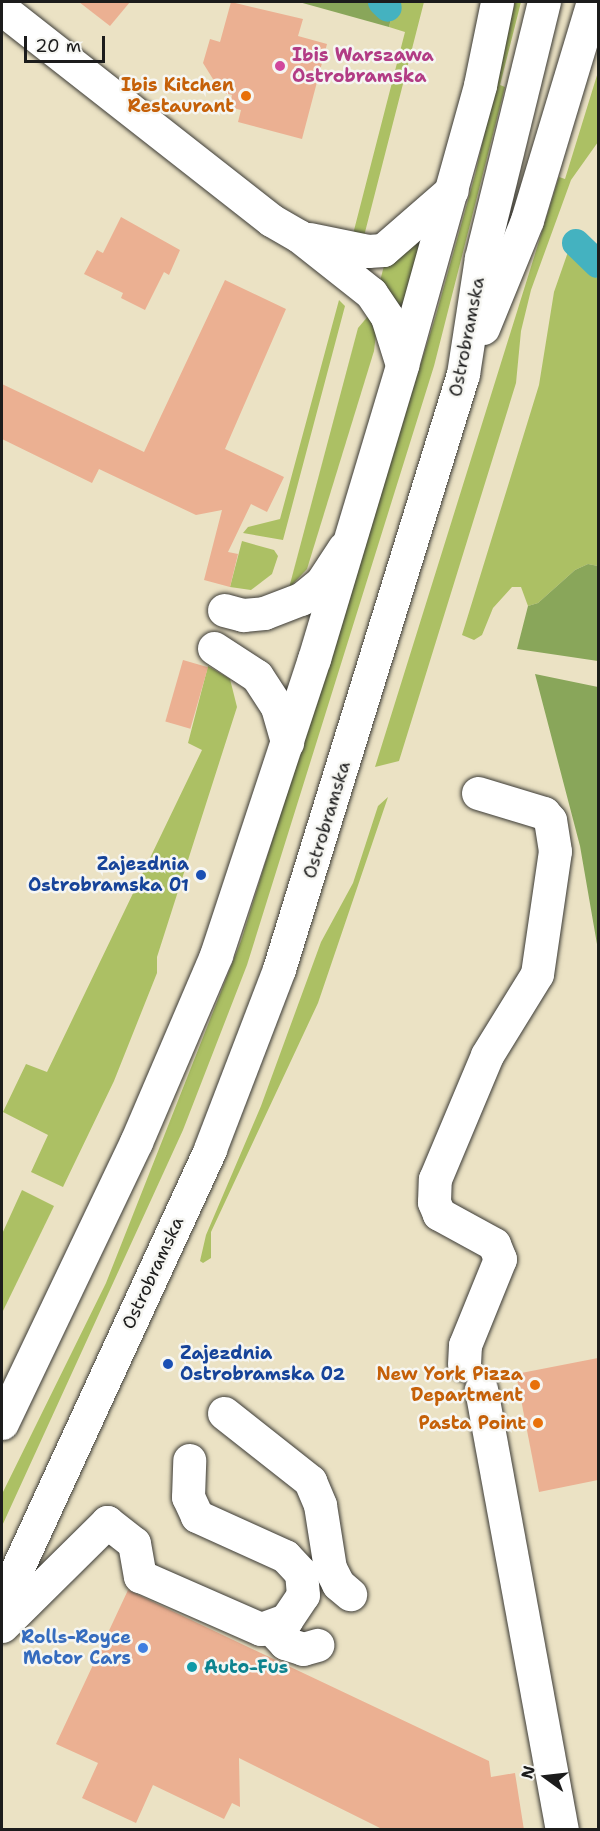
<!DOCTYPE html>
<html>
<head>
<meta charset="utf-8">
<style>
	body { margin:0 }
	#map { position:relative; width:600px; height:1831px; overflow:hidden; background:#ebe2c4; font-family:"Shantell Sans",sans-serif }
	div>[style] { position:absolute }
	.green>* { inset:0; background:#acc064 }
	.forest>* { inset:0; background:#89a65a }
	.canal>* { height:28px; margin:-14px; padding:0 14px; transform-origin:14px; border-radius:14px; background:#44b2c0 }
	.building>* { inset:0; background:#ebb092; transform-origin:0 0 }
	.roads { filter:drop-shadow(0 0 2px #3b3a35) drop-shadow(0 0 2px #3b3a35) }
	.minor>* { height:33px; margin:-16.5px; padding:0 16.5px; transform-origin:16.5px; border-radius:16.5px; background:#fff }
	.major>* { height:33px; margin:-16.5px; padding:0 16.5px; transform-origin:16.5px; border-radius:16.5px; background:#fff }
	.dots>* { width:16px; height:16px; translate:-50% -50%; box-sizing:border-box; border:3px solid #f6f6f2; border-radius:50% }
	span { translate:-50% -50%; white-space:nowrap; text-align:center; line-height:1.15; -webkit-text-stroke:5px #f6f6f2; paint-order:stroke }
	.hotel-label { font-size:18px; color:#b23c85; font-weight:700 }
	.left { translate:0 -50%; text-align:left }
	.food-label { font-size:18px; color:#c56008; font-weight:700 }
	.right { translate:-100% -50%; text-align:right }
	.street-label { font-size:18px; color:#1c1c1c }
	.transit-label { font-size:18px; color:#164399; font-weight:700 }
	.shop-label { font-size:18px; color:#366cbe; font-weight:700 }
	.culture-label { font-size:18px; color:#0d838f; font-weight:700 }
	.frame { position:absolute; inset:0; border:3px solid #1c1c1c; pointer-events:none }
	.north { position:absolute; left:516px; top:1747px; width:60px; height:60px; -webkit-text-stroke:4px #f6f6f2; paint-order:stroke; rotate:285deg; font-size:16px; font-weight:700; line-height:24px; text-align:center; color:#1c1c1c }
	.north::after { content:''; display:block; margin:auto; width:21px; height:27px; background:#1c1c1c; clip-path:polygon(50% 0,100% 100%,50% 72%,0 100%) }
	.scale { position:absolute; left:24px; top:36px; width:81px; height:27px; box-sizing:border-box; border:3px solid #1c1c1c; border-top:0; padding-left:8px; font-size:18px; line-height:21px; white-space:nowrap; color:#1c1c1c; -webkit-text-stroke:4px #f6f6f2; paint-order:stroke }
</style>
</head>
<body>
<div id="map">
	<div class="green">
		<i style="clip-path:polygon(395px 2px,424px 2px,363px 240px,352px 238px,405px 32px,389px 27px)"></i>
		<i style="clip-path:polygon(515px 2px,521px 2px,500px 85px,505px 87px,434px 366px,247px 965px,183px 1130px,2px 1526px,2px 1494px,106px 1283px,241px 941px,436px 315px,475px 175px)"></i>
		<i style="clip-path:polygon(598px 72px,598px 142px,571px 180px,531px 290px,521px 331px,516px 383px,399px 761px,375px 767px,559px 177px,565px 179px)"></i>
		<i style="clip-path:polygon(418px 241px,422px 245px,401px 313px,379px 285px,386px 258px)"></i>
		<i style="clip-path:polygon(569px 249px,598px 279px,598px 566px,588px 564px,575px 570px,538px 603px,528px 606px,521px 587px,512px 587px,493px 608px,482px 635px,474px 640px,462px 635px,539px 385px,554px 292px)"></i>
		<i style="clip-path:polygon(339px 300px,345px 306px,283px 540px,243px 533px,248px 527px,280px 519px)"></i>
		<i style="clip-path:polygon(369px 315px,376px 334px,374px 351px,307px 569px,289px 588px,358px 328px)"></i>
		<i style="clip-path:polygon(242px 541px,274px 550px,278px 556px,272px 574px,251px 590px,230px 587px)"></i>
		<i style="clip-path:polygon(208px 666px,230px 679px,237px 707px,157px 957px,157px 973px,114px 1081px,63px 1187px,31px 1172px,48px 1135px,3px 1112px,26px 1064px,47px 1072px,202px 750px,188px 743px)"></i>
		<i style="clip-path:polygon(388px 797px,318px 1003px,211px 1232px,211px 1258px,203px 1263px,200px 1261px,206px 1235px,261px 1106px,321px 942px,353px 883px,378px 806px)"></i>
		<i style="clip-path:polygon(22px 1190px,54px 1206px,2px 1313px,2px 1234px)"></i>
	</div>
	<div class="forest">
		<i style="clip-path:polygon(299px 2px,395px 2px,389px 27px)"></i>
		<i style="clip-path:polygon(588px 564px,598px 566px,598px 661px,517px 649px,528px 606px,538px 603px,575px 570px)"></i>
		<i style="clip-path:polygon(535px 674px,598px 687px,598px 950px,580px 846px)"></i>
	</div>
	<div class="canal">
		<i style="left:382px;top:2px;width:8px;rotate:45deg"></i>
		<i style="left:576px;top:243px;width:30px;rotate:44deg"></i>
	</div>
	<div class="building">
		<i style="clip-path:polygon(79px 2px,130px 2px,110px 26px)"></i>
		<i style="clip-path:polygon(231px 2px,303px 19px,298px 36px,327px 44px,302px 139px,238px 122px,241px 110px,229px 107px,232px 95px,221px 92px,203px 63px,210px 39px,220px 42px)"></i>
		<i style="clip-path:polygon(121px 217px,180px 250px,169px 275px,164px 272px,145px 310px,121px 298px,123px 293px,84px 274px,97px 250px,103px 253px)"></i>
		<i style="clip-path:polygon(225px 280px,286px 309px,225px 449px,284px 477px,267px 512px,251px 504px,228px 552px,238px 554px,230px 587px,204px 580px,222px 510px,196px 515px,99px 469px,92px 483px,2px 439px,2px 384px,144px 452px)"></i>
		<i style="left:183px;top:660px;width:26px;height:64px;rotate:16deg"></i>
		<i style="clip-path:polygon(598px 1358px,598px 1480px,539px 1492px,516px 1374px)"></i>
		<i style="clip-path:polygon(128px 1590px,489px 1761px,491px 1777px,515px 1773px,524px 1830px,384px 1830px,239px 1758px,240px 1807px,232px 1803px,224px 1819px,153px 1785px,136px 1823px,82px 1798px,98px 1763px,56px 1744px)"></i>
	</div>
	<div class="roads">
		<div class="minor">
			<i style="left:2px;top:9px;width:342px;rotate:38.1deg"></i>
			<i style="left:271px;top:220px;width:32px;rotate:30deg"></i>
			<i style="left:299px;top:236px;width:92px;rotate:38.4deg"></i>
			<i style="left:371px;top:293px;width:29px;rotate:56deg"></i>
			<i style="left:387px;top:317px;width:50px;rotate:72.6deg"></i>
			<i style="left:309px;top:239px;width:60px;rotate:11.5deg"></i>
			<i style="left:368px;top:251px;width:15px;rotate:-4deg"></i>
			<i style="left:383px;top:250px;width:91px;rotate:-41deg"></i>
			<i style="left:224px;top:610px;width:20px;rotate:15deg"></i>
			<i style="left:243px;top:615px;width:21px;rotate:-5deg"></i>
			<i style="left:264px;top:613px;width:40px;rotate:-21deg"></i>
			<i style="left:301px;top:599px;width:26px;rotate:-39deg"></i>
			<i style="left:321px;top:583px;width:42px;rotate:-56.7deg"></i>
			<i style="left:214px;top:648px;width:51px;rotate:33.1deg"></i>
			<i style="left:257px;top:676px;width:37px;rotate:57deg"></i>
			<i style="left:277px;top:707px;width:37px;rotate:74deg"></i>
			<i style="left:464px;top:1364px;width:19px;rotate:-87deg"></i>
			<i style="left:465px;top:1345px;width:93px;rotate:-67.9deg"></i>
			<i style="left:500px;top:1259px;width:16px;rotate:-112deg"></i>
			<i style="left:494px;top:1244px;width:63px;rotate:-151.4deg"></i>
			<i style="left:439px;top:1214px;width:13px;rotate:-113deg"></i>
			<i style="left:434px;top:1202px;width:23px;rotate:-88deg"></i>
			<i style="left:435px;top:1179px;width:134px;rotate:-67.2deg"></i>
			<i style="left:487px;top:1055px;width:95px;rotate:-58.3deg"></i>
			<i style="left:537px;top:974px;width:124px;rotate:-81.7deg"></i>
			<i style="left:555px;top:851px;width:31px;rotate:-99deg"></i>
			<i style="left:550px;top:820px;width:9px;rotate:-131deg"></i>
			<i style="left:544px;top:813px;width:69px;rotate:-163.1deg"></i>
			<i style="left:481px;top:1389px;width:448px;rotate:79.6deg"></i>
			<i style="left:224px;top:1413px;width:110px;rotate:38.3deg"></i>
			<i style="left:310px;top:1481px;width:26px;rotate:67deg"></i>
			<i style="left:320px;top:1505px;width:64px;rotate:81deg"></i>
			<i style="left:330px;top:1568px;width:18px;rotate:63deg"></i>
			<i style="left:338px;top:1584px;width:16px;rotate:40deg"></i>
			<i style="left:2px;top:1626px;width:148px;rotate:-44.7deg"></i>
			<i style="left:107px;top:1522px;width:34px;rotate:38deg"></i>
			<i style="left:134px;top:1543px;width:34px;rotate:80deg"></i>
			<i style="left:140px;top:1576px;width:132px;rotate:23.7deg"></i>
			<i style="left:261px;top:1629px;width:27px;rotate:-20deg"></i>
			<i style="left:286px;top:1620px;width:30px;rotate:-56deg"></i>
			<i style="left:303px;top:1595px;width:22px;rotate:-95deg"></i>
			<i style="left:301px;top:1573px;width:23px;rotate:-133deg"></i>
			<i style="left:285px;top:1556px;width:97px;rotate:-155.6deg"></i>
			<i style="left:197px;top:1516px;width:21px;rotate:-115deg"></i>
			<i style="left:188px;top:1497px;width:37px;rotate:-88deg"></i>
			<i style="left:271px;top:1628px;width:21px;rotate:47deg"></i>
			<i style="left:285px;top:1643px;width:19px;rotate:18deg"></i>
			<i style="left:303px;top:1649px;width:15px;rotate:-16deg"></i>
		</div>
		<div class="major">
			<i style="left:483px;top:328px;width:117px;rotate:-67.8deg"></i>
			<i style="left:527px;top:220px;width:228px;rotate:-73.2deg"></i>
			<i style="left:2px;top:1423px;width:311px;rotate:-64.5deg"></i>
			<i style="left:136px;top:1142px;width:203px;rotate:-66.8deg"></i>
			<i style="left:216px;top:955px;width:312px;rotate:-71.7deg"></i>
			<i style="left:314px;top:659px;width:307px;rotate:-73.3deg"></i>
			<i style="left:402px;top:365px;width:291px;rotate:-74.4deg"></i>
			<i style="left:480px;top:85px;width:85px;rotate:-78.4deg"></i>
			<i style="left:2px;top:1602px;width:498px;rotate:-65.3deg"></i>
			<i style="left:210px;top:1149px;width:193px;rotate:-69deg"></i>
			<i style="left:279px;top:969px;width:623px;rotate:-72.82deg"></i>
			<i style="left:463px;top:374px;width:117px;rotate:-81.2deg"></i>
			<i style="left:481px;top:258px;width:264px;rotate:-76.2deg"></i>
		</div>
	</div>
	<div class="dots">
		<i style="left:280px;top:66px;background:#d1479c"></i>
		<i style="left:246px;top:96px;background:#e8710a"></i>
		<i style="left:201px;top:875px;background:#1a4fb4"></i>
		<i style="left:168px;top:1364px;background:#1a4fb4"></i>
		<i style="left:535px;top:1385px;background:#e8710a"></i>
		<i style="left:538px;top:1423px;background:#e8710a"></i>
		<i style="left:143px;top:1648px;background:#3f7fe0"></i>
		<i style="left:192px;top:1667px;background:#0f9aa8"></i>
	</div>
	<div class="hotel-label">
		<span class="left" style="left:292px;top:66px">Ibis Warszawa<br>Ostrobramska</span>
	</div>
	<div class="food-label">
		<span class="right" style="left:234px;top:96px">Ibis Kitchen<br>Restaurant</span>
		<span class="right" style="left:523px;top:1385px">New York Pizza<br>Department</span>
		<span class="right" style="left:526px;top:1423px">Pasta Point</span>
	</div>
	<div class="street-label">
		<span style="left:467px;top:337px;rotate:-79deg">Ostrobramska</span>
		<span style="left:327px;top:820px;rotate:-73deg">Ostrobramska</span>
		<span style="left:153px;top:1273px;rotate:-65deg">Ostrobramska</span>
	</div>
	<div class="transit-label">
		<span class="right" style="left:189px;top:875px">Zajezdnia<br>Ostrobramska 01</span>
		<span class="left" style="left:180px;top:1364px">Zajezdnia<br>Ostrobramska 02</span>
	</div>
	<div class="shop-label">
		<span class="right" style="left:131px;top:1648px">Rolls-Royce<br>Motor Cars</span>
	</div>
	<div class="culture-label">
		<span class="left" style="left:204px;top:1667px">Auto-Fus</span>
	</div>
	<div class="frame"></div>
	<div class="north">N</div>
	<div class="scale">20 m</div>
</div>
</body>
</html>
